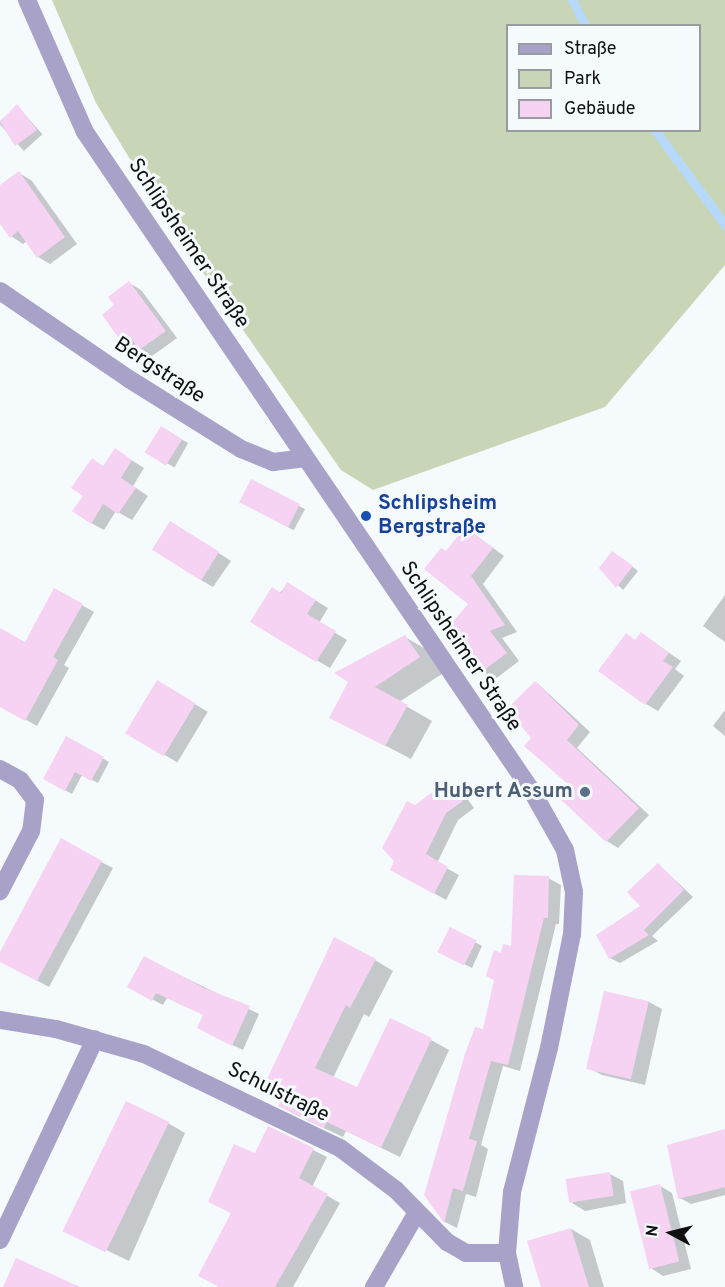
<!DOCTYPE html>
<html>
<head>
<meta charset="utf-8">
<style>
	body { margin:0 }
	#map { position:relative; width:725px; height:1287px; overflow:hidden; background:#f5fafd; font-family:Overpass,sans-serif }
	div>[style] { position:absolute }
	.green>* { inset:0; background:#c8d6b7 }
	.shadow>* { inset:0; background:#0003; transform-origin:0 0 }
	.stream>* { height:9px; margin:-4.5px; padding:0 4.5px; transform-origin:4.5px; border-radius:4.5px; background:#b6d8fb }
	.building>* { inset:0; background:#f6d2f3; transform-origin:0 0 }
	.minor>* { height:18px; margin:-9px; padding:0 9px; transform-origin:9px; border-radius:9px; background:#a8a2c8 }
	.tertiary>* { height:18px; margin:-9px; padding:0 9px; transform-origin:9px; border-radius:9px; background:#a8a2c8 }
	.dots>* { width:16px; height:16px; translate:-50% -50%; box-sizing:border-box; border:3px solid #f5fafd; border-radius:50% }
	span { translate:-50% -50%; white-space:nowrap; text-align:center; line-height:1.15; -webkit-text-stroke:6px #f5fafd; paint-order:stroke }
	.street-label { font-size:21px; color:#0e1011 }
	.transit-label { font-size:21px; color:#164399; font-weight:700 }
	.left { translate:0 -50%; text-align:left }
	.service-label { font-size:21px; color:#4e5e75; font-weight:700 }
	.right { translate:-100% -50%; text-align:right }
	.legend { position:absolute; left:506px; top:24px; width:195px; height:108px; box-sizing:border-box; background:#f5fafd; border:2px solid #999c9f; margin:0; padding:8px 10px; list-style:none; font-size:18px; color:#0e1011 }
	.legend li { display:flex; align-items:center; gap:12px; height:30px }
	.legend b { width:30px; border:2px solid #999c9f }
	.north { position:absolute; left:641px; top:1203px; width:60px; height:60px; -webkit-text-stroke:4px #f5fafd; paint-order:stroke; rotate:277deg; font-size:16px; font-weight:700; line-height:24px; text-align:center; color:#0e1011 }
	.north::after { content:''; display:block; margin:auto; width:21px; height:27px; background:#0e1011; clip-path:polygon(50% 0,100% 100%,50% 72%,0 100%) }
</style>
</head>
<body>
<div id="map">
	<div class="green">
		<i style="clip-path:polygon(evenodd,52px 0,725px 0,725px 265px,605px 407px,373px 490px,341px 470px,171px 227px,96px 103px,52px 0,508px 26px,700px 26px,700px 130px,508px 130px,508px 26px)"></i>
	</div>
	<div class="shadow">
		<i style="left:17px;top:106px;width:38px;height:25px;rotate:48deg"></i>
		<i style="clip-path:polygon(19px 173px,32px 181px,77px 244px,50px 264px,38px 257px,27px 241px,23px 244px,11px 236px,0 222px,0 187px)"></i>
		<i style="clip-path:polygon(129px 283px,141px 290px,177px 338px,152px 356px,124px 343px,116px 305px)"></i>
		<i style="left:161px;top:428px;width:31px;height:28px;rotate:29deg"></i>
		<i style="clip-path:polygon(128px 458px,144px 468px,133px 486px,148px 496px,132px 520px,116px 511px,104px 530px,91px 523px,85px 495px,104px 467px)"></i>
		<i style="left:252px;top:481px;width:60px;height:24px;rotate:28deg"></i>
		<i style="clip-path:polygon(466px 528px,504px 556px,483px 584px,517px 632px,502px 638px,519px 661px,494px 680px,481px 672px,470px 604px,447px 553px)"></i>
		<i style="clip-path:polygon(183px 530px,231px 561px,213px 587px,201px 580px)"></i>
		<i style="clip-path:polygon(619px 556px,638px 571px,623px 590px,601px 568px)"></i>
		<i style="clip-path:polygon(288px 584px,328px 608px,319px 623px,347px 640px,330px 668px,252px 622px)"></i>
		<i style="clip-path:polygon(55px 590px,94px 612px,64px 665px,69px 668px,37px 726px,0 705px,0 657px,26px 644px)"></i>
		<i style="clip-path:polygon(725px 595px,725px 642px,703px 626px)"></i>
		<i style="clip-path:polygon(642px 634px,681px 661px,675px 669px,684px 676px,658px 711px,646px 704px,637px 641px)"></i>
		<i style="clip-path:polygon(405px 637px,431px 652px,445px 672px,399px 702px,432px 721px,411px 759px,331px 717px)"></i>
		<i style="left:158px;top:682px;width:58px;height:59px;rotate:31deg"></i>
		<i style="clip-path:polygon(536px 682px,590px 732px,577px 748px,649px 815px,618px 848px,607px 841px,571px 785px,533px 738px)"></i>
		<i style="clip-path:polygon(725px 710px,725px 736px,713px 726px)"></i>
		<i style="clip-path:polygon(66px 738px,109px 762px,98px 783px,82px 775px,72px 794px,45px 779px)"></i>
		<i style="clip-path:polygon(448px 783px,460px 789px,474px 808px,458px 820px,437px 863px,459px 875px,446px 900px,392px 869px,415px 807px)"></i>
		<i style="clip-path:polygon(101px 862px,113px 868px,49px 987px,0 960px,0 955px)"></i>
		<i style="clip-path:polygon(658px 864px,693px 897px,652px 936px,658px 941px,620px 963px,610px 958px,643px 906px)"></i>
		<i style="clip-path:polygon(548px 878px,561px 885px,559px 924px,556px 924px,520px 1071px,503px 1066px,481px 1145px,488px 1149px,476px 1197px,466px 1194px,457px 1228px,445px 1222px,426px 1195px,484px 1031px,502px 956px,513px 948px)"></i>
		<i style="clip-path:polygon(451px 929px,482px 946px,472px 968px,446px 955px)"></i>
		<i style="clip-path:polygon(145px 958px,259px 1014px,243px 1050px,209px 1034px,204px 1015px,167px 998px,163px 1005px,129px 987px)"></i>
		<i style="clip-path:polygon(375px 960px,393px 971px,369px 1017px,364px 1014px,333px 1078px,358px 1089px,431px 1040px,449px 1050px,400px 1157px,346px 1131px,343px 1137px,298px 1116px,280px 1105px,283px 1100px,264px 1089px)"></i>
		<i style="clip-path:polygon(605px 992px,649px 1002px,662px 1009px,645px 1085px,602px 1075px,589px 1068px)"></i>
		<i style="clip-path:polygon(168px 1123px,185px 1133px,129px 1261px,69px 1232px)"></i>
		<i style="clip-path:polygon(269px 1128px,327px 1157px,312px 1187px,340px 1203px,293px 1287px,221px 1287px,233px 1213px)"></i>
		<i style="clip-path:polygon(725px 1131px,725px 1195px,691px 1204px,680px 1198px)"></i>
		<i style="clip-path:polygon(610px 1174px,623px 1181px,626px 1203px,585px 1211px,572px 1203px)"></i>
		<i style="clip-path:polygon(660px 1186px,672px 1193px,691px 1269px,663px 1276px,651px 1268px)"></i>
		<i style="clip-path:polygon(571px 1229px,590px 1240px,604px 1287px,543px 1287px)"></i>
	</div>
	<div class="stream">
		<i style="left:572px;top:0;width:30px;rotate:62deg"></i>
		<i style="left:655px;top:130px;width:118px;rotate:53.6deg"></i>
	</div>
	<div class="building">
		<i style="clip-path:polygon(17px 104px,37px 130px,15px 146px,0 122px)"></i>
		<i style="clip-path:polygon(19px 171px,65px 237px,37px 258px,18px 231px,10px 238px,0 224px,0 185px)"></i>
		<i style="clip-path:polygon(129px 281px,166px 331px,139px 350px,131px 338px,123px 344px,102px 315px,114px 305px,108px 297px)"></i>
		<i style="left:161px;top:426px;width:25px;height:31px;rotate:32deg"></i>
		<i style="clip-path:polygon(115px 448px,132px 460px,121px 478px,136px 488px,118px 514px,103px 504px,91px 524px,72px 511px,83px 496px,71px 488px,92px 458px,103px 466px)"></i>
		<i style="left:251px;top:479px;width:55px;height:26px;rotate:27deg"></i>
		<i style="left:170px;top:521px;width:58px;height:34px;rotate:32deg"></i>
		<i style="clip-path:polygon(465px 527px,493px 548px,471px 576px,505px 625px,490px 631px,507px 653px,480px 673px,445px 631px,468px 604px,424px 569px,441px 548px,446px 551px)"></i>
		<i style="clip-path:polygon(612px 551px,633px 566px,616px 588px,599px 568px)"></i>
		<i style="clip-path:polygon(287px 582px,316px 600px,307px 614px,336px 631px,316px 662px,250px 622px,272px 587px,281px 593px)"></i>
		<i style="clip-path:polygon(54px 588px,83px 604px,53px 657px,58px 660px,25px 721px,0 707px,0 628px,25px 642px)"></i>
		<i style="clip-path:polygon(641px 632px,669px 653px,663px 661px,673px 667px,645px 705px,598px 671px,626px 633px,635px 640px)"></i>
		<i style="clip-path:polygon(405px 635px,420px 657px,375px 687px,408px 705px,385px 746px,329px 718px,348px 682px,334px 673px)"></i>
		<i style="left:157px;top:680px;width:45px;height:62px;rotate:31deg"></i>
		<i style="clip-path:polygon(535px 681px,579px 725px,567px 740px,639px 808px,606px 842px,558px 797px,569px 785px,524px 746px,531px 738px,507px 709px)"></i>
		<i style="clip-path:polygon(66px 736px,104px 757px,91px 781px,75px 772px,65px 791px,43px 779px)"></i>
		<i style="clip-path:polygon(448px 781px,463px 801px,446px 813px,426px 854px,448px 867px,434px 894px,390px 870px,394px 861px,382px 848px,407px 801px,415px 805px)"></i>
		<i style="clip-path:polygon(61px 838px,102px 861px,37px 981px,0 962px,0 952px)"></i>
		<i style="clip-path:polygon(658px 863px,684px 890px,644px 930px,649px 935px,609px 959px,596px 935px,640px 906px,627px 892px)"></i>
		<i style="clip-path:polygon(514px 875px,549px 876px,548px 918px,544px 918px,508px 1065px,491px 1061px,469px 1139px,477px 1141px,463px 1191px,453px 1188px,444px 1223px,424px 1195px,465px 1054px,475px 1027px,483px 1029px,494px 980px,486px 976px,494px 950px,501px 953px,503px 944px,511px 946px)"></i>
		<i style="left:450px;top:927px;width:30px;height:28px;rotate:27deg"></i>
		<i style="clip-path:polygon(334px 937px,376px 959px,350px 1008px,346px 1005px,315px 1068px,357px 1087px,390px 1018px,432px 1038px,381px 1148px,327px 1122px,324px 1128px,278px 1106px,282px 1099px,262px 1090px)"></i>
		<i style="clip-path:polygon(144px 956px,204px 988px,250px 1006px,232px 1046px,197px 1028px,203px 1015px,156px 993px,152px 1001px,127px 987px)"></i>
		<i style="left:604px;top:991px;width:46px;height:80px;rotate:13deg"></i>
		<i style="left:126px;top:1101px;width:48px;height:145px;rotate:26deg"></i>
		<i style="clip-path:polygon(268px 1126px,314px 1148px,299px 1178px,328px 1194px,275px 1287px,219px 1287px,198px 1276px,231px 1213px,208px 1202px,234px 1144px,255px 1153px)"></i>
		<i style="clip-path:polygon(725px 1129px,725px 1187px,678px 1199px,667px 1145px)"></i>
		<i style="left:610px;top:1172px;width:24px;height:45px;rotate:81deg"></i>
		<i style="left:660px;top:1184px;width:80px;height:31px;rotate:76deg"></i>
		<i style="clip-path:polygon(571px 1228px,589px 1287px,541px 1287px,527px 1241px)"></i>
		<i style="clip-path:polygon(16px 1258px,80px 1287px,3px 1287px)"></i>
	</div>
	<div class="minor">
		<i style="left:0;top:291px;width:156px;rotate:34.3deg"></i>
		<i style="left:129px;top:379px;width:132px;rotate:32deg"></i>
		<i style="left:241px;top:449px;width:35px;rotate:22deg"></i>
		<i style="left:273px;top:462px;width:31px;rotate:-7deg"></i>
		<i style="left:0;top:769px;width:23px;rotate:29deg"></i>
		<i style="left:20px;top:780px;width:25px;rotate:53deg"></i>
		<i style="left:35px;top:800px;width:31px;rotate:97deg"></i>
		<i style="left:31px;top:831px;width:68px;rotate:117.3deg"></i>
		<i style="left:0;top:1020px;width:57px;rotate:9.1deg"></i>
		<i style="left:56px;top:1029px;width:91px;rotate:15.9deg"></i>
		<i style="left:144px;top:1054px;width:217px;rotate:25.6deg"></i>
		<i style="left:340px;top:1148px;width:70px;rotate:36.9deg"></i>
		<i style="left:396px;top:1190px;width:73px;rotate:45.6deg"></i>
		<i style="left:447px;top:1242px;width:22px;rotate:30deg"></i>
		<i style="left:466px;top:1253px;width:41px"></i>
		<i style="left:0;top:1240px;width:222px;rotate:-64.7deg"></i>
		<i style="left:374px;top:1287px;width:84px;rotate:-60.1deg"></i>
	</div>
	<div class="tertiary">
		<i style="left:27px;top:0;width:144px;rotate:66.3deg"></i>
		<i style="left:85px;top:132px;width:799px;rotate:55.87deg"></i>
		<i style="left:533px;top:793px;width:65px;rotate:60.7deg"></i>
		<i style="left:565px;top:850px;width:43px;rotate:77.9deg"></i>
		<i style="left:574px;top:892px;width:42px;rotate:92.7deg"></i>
		<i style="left:572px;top:934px;width:116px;rotate:101.4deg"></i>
		<i style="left:549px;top:1048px;width:149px;rotate:104.4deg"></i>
		<i style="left:512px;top:1192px;width:61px;rotate:94.7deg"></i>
		<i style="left:507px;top:1253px;width:35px;rotate:78deg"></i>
	</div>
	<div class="dots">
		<i style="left:366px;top:516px;background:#1a4fb4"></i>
		<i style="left:585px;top:792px;background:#5c6f8a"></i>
	</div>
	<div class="street-label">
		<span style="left:188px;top:244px;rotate:56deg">Schlipsheimer Straße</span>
		<span style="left:159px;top:371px;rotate:33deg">Bergstraße</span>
		<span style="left:460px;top:647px;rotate:56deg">Schlipsheimer Straße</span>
		<span style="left:278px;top:1093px;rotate:26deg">Schulstraße</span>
	</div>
	<div class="transit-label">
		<span class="left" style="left:378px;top:516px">Schlipsheim<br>Bergstraße</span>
	</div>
	<div class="service-label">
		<span class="right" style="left:573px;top:792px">Hubert Assum</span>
	</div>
	<ul class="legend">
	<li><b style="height:8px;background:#a8a2c8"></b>Straße</li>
	<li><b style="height:16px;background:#c8d6b7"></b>Park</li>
	<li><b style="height:16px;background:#f6d2f3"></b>Gebäude</li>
	</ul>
	<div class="north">N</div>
</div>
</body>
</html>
